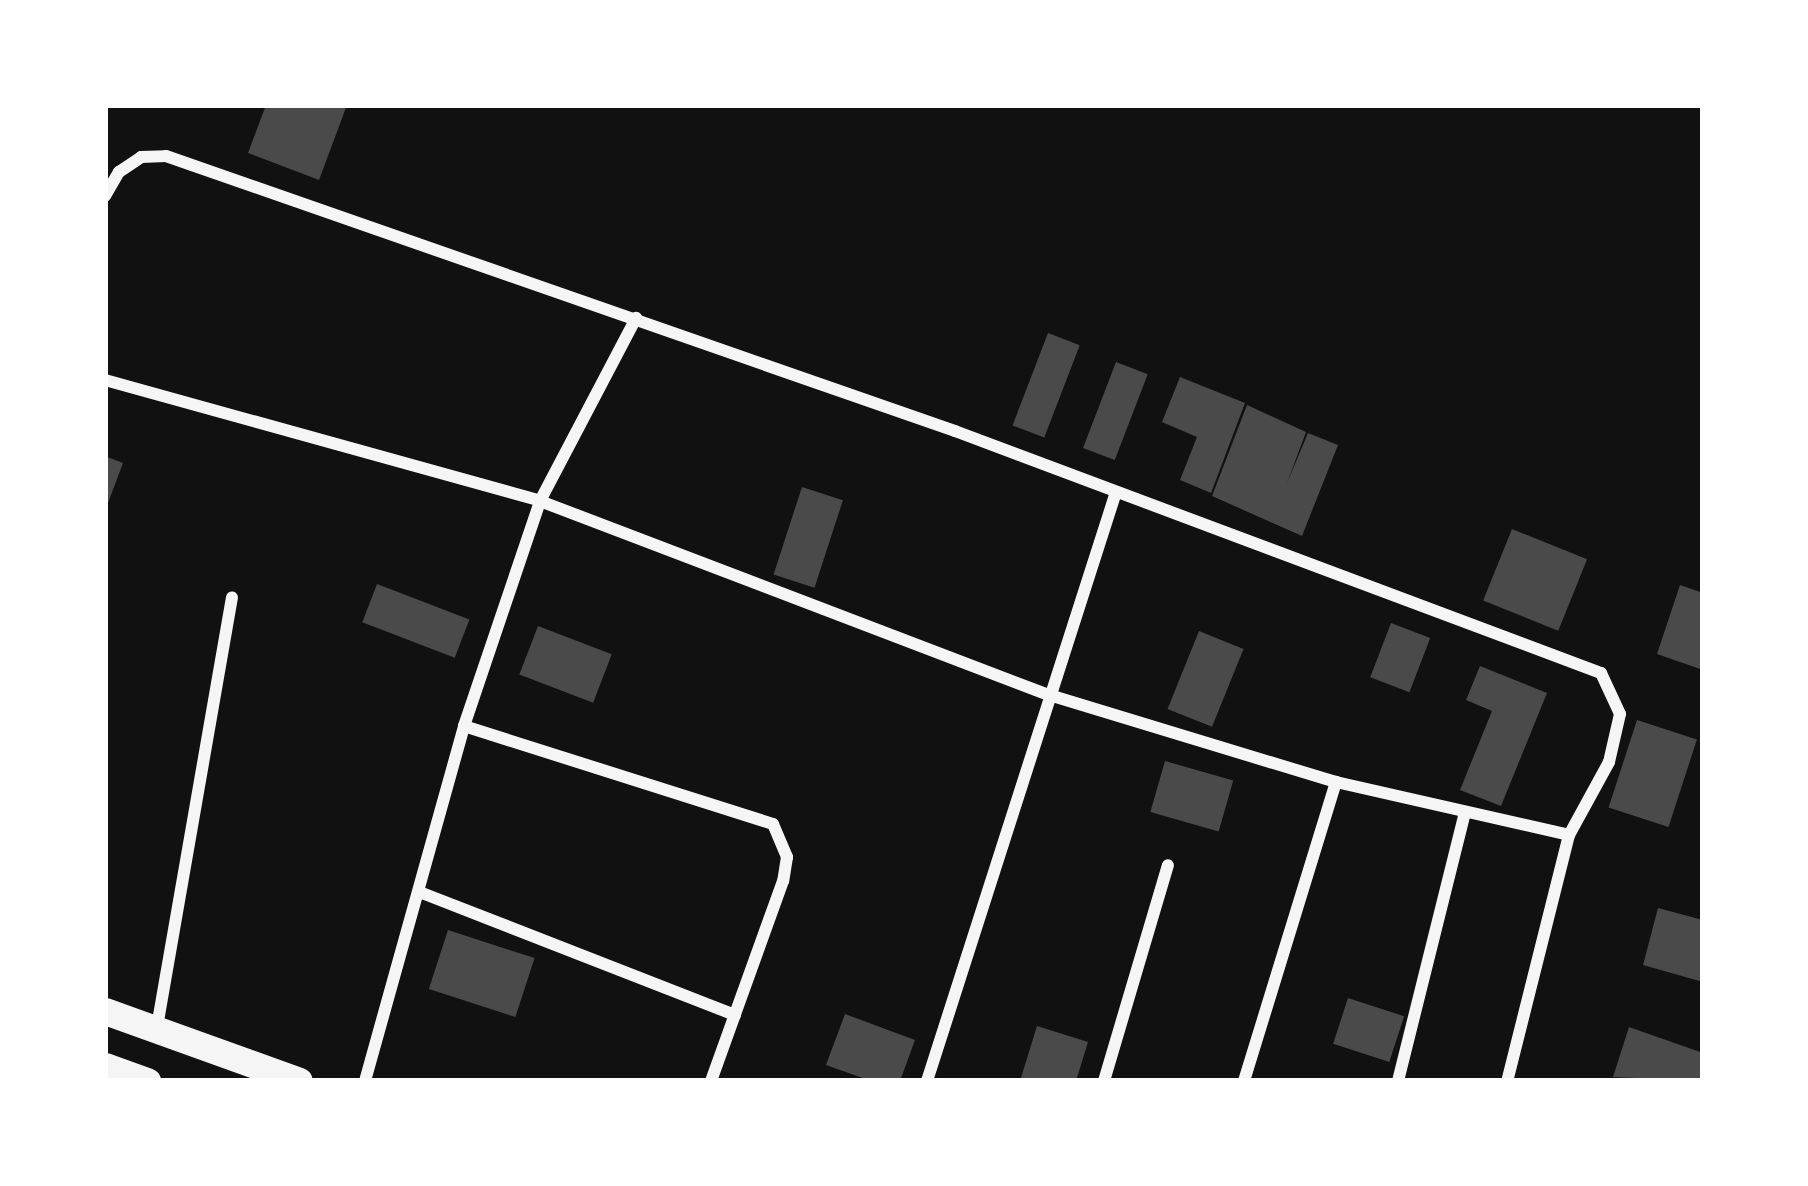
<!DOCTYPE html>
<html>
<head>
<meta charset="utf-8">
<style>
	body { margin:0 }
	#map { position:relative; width:1808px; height:1186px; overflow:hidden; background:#111; font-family:"PT Sans",sans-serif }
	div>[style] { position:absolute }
	.building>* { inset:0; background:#4a4a4a; transform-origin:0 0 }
	.minor>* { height:12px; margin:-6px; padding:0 6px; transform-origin:6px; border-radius:6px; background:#f5f5f5 }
	.primary>* { height:27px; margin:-13.5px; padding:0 13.5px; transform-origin:13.5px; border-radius:13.5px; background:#f5f5f5 }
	span { translate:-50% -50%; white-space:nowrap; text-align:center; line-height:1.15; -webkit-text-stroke:9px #fff; paint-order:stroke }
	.frame { position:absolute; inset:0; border:108px solid #fff; pointer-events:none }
</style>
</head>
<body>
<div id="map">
	<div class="building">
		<i style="clip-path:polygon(266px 105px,347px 105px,319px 180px,248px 153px)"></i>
		<i style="left:1048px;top:333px;width:34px;height:99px;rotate:21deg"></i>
		<i style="left:1116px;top:362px;width:34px;height:92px;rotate:21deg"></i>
		<i style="clip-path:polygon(1180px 377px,1245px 403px,1211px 493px,1180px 480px,1197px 437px,1162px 422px)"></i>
		<i style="clip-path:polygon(1247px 405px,1306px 432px,1287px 483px,1308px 433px,1338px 445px,1302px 536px,1212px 496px)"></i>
		<i style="clip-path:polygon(105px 456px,123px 463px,105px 511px)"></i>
		<i style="left:802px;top:487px;width:43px;height:92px;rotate:18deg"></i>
		<i style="left:1512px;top:529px;width:81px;height:77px;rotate:22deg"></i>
		<i style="left:377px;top:584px;width:99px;height:41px;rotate:21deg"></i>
		<i style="clip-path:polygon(1680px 585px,1703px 593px,1703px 670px,1657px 654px)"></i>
		<i style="left:1391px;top:623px;width:42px;height:58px;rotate:21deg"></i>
		<i style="left:538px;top:626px;width:79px;height:52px;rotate:21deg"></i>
		<i style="left:1199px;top:631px;width:48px;height:84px;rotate:22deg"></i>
		<i style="clip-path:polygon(1480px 666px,1547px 693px,1501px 806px,1460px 790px,1492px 711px,1466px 700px)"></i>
		<i style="left:1637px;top:720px;width:63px;height:92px;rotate:18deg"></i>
		<i style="left:1165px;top:761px;width:71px;height:53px;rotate:16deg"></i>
		<i style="clip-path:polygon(1658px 908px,1703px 920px,1703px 982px,1643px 965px)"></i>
		<i style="left:448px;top:930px;width:91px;height:62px;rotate:18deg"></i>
		<i style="left:1348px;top:998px;width:59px;height:48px;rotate:18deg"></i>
		<i style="clip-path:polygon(845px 1014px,915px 1040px,900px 1081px,871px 1081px,826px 1065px)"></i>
		<i style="clip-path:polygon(1037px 1026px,1088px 1042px,1076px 1081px,1020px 1081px)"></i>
		<i style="clip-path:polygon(1629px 1027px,1703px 1053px,1703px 1081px,1613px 1077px)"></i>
	</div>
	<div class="minor">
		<i style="left:105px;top:196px;width:28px;rotate:-60deg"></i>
		<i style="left:119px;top:172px;width:27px;rotate:-34deg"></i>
		<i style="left:141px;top:157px;width:25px;rotate:-2deg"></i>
		<i style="left:166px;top:156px;width:836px;rotate:19.22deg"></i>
		<i style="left:955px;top:431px;width:690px;rotate:20.54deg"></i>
		<i style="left:1601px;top:673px;width:45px;rotate:65.1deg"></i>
		<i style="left:1620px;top:714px;width:49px;rotate:102.9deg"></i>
		<i style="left:1609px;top:762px;width:83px;rotate:118.7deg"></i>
		<i style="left:1569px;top:835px;width:254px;rotate:104.1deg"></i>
		<i style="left:105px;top:380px;width:452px;rotate:15.5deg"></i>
		<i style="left:540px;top:501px;width:542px;rotate:20.88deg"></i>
		<i style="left:1046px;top:694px;width:303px;rotate:16.9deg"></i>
		<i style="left:1336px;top:782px;width:239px;rotate:12.8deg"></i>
		<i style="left:464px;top:726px;width:324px;rotate:17.6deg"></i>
		<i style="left:773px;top:824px;width:36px;rotate:67deg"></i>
		<i style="left:787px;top:857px;width:24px;rotate:99deg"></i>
		<i style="left:783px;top:881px;width:213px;rotate:109.8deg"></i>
		<i style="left:422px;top:893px;width:336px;rotate:21.3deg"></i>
		<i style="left:157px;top:1027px;width:436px;rotate:-80.1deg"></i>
		<i style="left:365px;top:1081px;width:369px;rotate:-74.4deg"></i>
		<i style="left:464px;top:726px;width:237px;rotate:-71.3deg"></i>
		<i style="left:540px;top:501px;width:207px;rotate:-62.3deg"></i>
		<i style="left:927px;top:1081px;width:615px;rotate:-72.21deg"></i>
		<i style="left:1104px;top:1081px;width:225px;rotate:-73.5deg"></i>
		<i style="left:1244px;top:1081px;width:313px;rotate:-72.9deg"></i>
		<i style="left:1398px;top:1081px;width:276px;rotate:-76deg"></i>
	</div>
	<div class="primary">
		<i style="left:105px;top:1011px;width:206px;rotate:19.8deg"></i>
		<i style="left:105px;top:1066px;width:45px;rotate:19.7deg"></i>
	</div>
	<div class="frame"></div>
</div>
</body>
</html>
